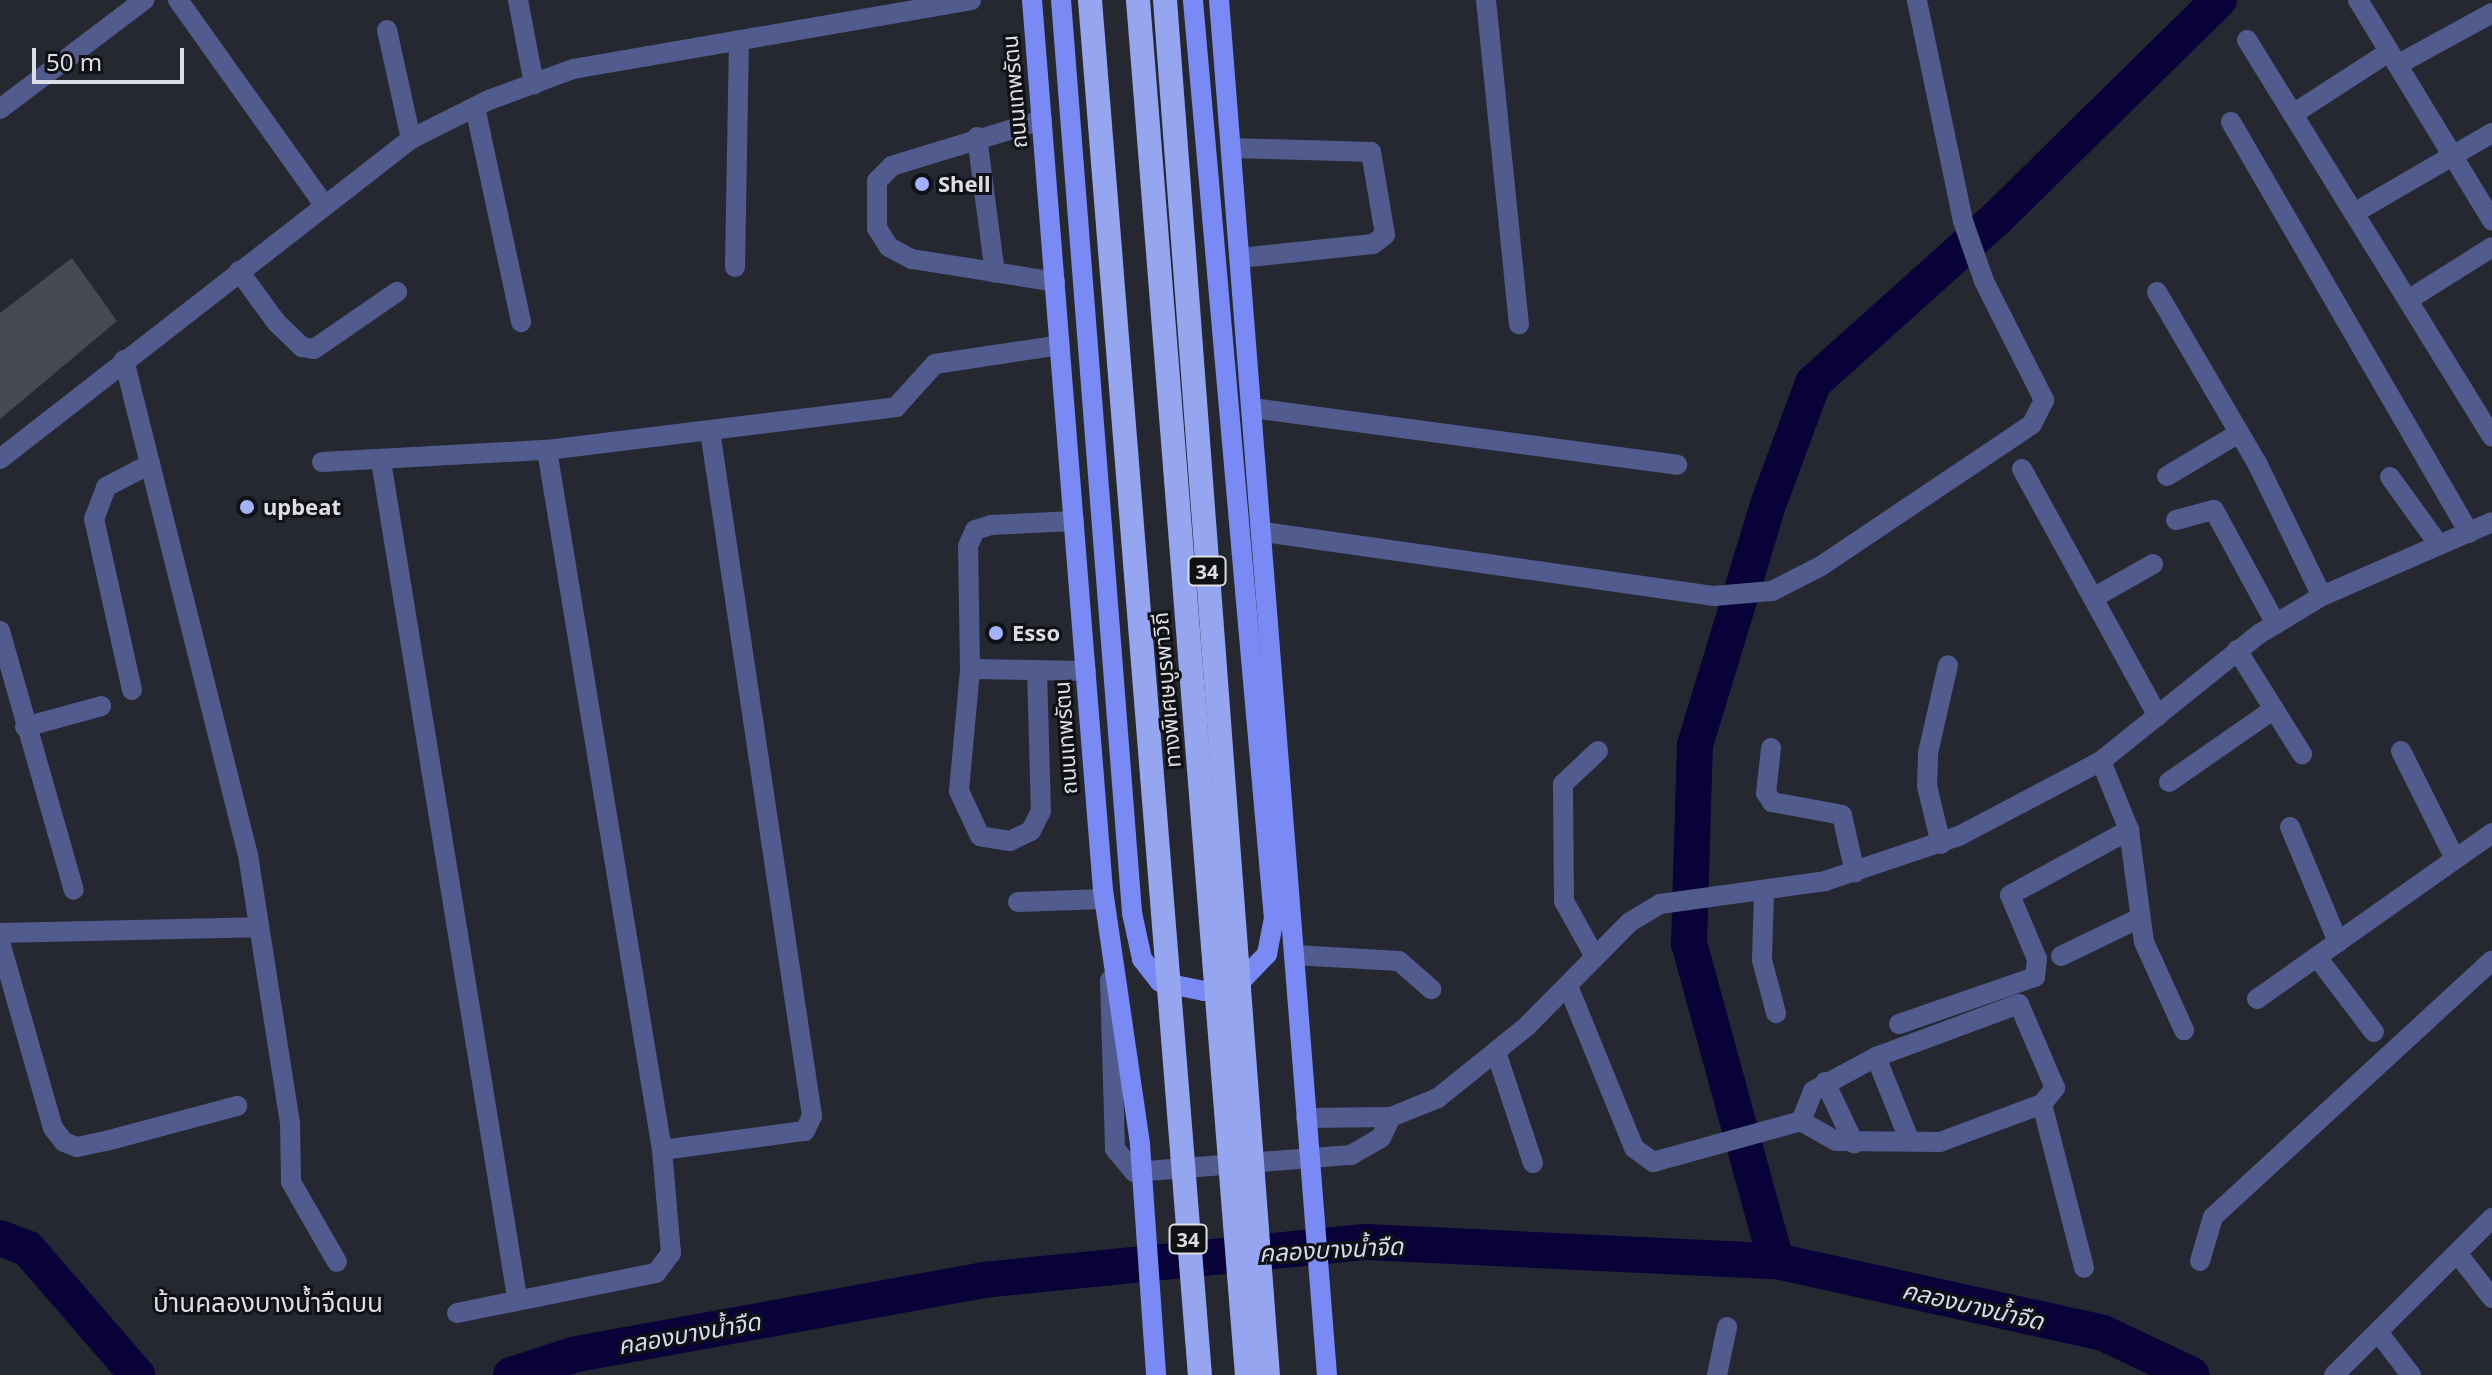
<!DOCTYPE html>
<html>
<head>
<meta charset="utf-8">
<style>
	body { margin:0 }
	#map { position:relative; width:2492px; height:1375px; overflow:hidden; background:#262831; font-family:"Noto Sans","Noto Sans Thai",sans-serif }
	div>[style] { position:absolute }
	.river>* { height:36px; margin:-18px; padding:0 18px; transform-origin:18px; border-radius:18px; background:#080239 }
	.building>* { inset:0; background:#484a53 }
	.minor>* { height:20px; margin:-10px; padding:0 10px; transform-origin:10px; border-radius:10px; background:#515b8e }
	.major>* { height:20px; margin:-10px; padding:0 10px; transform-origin:10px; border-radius:10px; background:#798af4 }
	.highway>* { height:24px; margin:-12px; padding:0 12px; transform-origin:12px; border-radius:12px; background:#95a5f0 }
	.dots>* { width:22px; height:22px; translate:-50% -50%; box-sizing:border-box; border:4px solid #101115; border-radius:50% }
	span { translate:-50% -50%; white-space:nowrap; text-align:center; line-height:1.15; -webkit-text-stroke:6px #101115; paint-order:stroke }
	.shield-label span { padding:2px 6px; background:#101115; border:2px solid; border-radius:6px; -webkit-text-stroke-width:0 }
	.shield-label { font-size:20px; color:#dcdee3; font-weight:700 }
	.street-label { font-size:22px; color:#dcdee3 }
	.poi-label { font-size:22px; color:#dcdee3; font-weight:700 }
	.left { translate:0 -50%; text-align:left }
	.water-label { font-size:24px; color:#d5daf1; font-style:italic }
	.quarter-label { font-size:26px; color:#dcdee3 }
	.scale { position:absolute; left:32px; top:48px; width:152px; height:36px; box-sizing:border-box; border:4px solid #dcdee3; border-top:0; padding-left:10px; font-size:24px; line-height:28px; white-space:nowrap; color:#dcdee3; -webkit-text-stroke:6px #101115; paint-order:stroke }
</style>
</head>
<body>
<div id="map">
	<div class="river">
		<i style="left:0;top:1238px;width:30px;rotate:21deg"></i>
		<i style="left:28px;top:1249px;width:167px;rotate:49.1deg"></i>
		<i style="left:1776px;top:1261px;width:329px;rotate:-105.3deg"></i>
		<i style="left:1689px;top:944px;width:199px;rotate:-88.3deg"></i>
		<i style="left:1695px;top:745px;width:254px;rotate:-73.1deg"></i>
		<i style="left:1769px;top:502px;width:127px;rotate:-69.7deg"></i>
		<i style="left:1813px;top:383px;width:247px;rotate:-41.9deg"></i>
		<i style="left:1997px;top:218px;width:311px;rotate:-44.5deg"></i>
		<i style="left:511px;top:1375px;width:69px;rotate:-17.7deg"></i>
		<i style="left:577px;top:1354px;width:413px;rotate:-10.3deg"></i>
		<i style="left:983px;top:1280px;width:385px;rotate:-5.7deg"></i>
		<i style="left:1366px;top:1242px;width:410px;rotate:2.7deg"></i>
		<i style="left:1776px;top:1261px;width:335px;rotate:12.4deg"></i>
		<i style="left:2103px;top:1333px;width:98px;rotate:25.3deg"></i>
	</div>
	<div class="building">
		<i style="clip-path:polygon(72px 258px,117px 321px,0 419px,0 313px)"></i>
	</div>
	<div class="minor">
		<i style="left:178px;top:0;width:252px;rotate:54.5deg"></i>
		<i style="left:518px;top:0;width:86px;rotate:79.2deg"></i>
		<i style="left:1486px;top:0;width:326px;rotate:84.2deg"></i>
		<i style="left:2358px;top:0;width:258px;rotate:58.7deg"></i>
		<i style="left:387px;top:30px;width:112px;rotate:77.6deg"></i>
		<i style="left:2247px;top:40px;width:466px;rotate:58.3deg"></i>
		<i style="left:2397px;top:65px;width:108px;rotate:-28.7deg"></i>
		<i style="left:475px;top:107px;width:220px;rotate:77.9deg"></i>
		<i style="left:0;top:109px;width:181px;rotate:-37.1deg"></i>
		<i style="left:2293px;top:114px;width:114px;rotate:-32.9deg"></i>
		<i style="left:1042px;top:120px;width:157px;rotate:163deg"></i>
		<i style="left:892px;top:166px;width:21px;rotate:135deg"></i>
		<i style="left:877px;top:181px;width:47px;rotate:90deg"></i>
		<i style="left:877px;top:228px;width:22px;rotate:58deg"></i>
		<i style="left:889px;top:247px;width:26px;rotate:28deg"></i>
		<i style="left:912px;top:259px;width:145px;rotate:9.1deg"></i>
		<i style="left:2231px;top:122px;width:475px;rotate:59.9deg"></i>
		<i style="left:977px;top:137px;width:137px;rotate:82.5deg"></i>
		<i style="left:1231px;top:148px;width:140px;rotate:1.6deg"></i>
		<i style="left:1371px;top:152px;width:84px;rotate:80.4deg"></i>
		<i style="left:1385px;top:235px;width:15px;rotate:143deg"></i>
		<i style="left:1373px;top:244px;width:134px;rotate:174deg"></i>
		<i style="left:2354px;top:213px;width:160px;rotate:-30.1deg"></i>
		<i style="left:735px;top:267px;width:226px;rotate:-89deg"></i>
		<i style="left:239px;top:271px;width:63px;rotate:54deg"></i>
		<i style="left:276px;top:322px;width:36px;rotate:44deg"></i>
		<i style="left:302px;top:347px;width:12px;rotate:9deg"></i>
		<i style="left:314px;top:349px;width:101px;rotate:-34.5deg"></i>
		<i style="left:2157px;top:292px;width:198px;rotate:59.7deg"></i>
		<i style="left:2257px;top:463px;width:148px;rotate:64deg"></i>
		<i style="left:2408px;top:300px;width:99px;rotate:-32.2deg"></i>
		<i style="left:124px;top:360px;width:510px;rotate:75.94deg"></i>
		<i style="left:248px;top:855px;width:271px;rotate:81.1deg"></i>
		<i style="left:290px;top:1123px;width:59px;rotate:89deg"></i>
		<i style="left:291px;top:1182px;width:92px;rotate:60.1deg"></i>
		<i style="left:1252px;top:408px;width:429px;rotate:7.6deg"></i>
		<i style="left:0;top:459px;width:521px;rotate:-37.9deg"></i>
		<i style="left:411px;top:139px;width:87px;rotate:-26.6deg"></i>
		<i style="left:489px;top:100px;width:90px;rotate:-20.3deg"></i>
		<i style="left:573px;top:69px;width:404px;rotate:-9.8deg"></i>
		<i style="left:381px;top:461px;width:847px;rotate:80.76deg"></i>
		<i style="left:322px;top:462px;width:225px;rotate:-3.1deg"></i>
		<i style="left:547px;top:450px;width:352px;rotate:-7deg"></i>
		<i style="left:896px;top:407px;width:58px;rotate:-47.8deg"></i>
		<i style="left:935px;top:364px;width:126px;rotate:-8.6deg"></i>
		<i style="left:2022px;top:469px;width:282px;rotate:61.2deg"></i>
		<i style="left:2167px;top:476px;width:84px;rotate:-30.8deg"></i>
		<i style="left:2390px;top:477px;width:84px;rotate:54.2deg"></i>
		<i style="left:2176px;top:520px;width:39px;rotate:-15deg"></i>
		<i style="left:2214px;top:510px;width:130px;rotate:61.5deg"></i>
		<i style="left:1264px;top:532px;width:455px;rotate:8.1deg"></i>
		<i style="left:1714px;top:596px;width:58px;rotate:-4.9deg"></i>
		<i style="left:1772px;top:591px;width:55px;rotate:-27deg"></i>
		<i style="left:1821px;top:566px;width:254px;rotate:-33.9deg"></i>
		<i style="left:2032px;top:424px;width:27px;rotate:-63deg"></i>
		<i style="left:2044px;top:400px;width:133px;rotate:-116.8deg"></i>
		<i style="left:1984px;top:281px;width:64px;rotate:-109.3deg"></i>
		<i style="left:1963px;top:221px;width:226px;rotate:-101.8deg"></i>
		<i style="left:2093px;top:598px;width:69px;rotate:-29.5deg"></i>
		<i style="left:0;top:631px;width:269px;rotate:74.1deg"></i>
		<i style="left:2237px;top:650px;width:123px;rotate:58deg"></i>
		<i style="left:970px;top:669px;width:116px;rotate:1deg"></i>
		<i style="left:1037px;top:670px;width:141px;rotate:88.4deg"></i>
		<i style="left:1041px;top:811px;width:22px;rotate:117deg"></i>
		<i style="left:1031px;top:831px;width:23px;rotate:155deg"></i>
		<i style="left:1010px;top:841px;width:30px;rotate:-171deg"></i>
		<i style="left:980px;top:836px;width:50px;rotate:-115deg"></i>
		<i style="left:959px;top:791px;width:122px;rotate:-84.8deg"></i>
		<i style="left:970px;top:669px;width:123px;rotate:-90.9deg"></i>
		<i style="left:968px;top:546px;width:17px;rotate:-66deg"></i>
		<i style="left:975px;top:530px;width:17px;rotate:-17deg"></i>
		<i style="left:991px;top:525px;width:83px;rotate:-2.8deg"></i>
		<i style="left:132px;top:690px;width:175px;rotate:-102.5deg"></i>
		<i style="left:94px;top:519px;width:34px;rotate:-69deg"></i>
		<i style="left:106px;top:487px;width:50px;rotate:-27.6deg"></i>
		<i style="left:25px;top:727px;width:79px;rotate:-15.4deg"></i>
		<i style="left:1771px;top:748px;width:45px;rotate:96.3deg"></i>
		<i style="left:1766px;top:793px;width:11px;rotate:56deg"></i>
		<i style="left:1772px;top:802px;width:71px;rotate:10.5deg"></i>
		<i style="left:1842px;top:815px;width:59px;rotate:77.4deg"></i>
		<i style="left:2401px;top:751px;width:121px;rotate:63.4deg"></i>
		<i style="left:2101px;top:761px;width:74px;rotate:67.9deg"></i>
		<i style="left:2129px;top:830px;width:113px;rotate:82.4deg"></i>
		<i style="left:2144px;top:942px;width:97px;rotate:65.6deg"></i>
		<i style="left:2169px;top:782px;width:128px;rotate:-34.8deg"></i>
		<i style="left:2290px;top:827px;width:125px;rotate:67.3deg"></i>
		<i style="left:1941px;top:844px;width:60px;rotate:-103.6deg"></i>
		<i style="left:1927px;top:786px;width:33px;rotate:-88deg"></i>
		<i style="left:1928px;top:753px;width:90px;rotate:-77.2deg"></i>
		<i style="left:1764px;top:891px;width:69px;rotate:91.7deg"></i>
		<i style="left:1762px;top:960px;width:55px;rotate:75.2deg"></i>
		<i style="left:1018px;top:902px;width:86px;rotate:-2deg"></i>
		<i style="left:0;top:933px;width:259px;rotate:-1.3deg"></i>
		<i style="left:0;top:942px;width:193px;rotate:74.1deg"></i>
		<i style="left:53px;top:1128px;width:18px;rotate:52deg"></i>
		<i style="left:64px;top:1142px;width:14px;rotate:21deg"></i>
		<i style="left:77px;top:1147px;width:30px;rotate:-12deg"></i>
		<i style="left:106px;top:1141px;width:136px;rotate:-15deg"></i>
		<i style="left:1295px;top:955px;width:104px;rotate:3.3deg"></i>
		<i style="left:1399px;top:961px;width:43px;rotate:41.2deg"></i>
		<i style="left:1594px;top:955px;width:62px;rotate:-119.1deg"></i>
		<i style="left:1564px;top:901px;width:117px;rotate:-90.5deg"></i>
		<i style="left:1563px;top:784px;width:48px;rotate:-43.3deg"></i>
		<i style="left:2061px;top:956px;width:88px;rotate:-25.7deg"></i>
		<i style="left:2317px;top:957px;width:94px;rotate:52.8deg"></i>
		<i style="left:1110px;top:980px;width:169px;rotate:88.3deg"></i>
		<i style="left:1115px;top:1149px;width:30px;rotate:50deg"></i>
		<i style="left:1134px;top:1172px;width:218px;rotate:-4.5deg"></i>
		<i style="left:1351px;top:1155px;width:34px;rotate:-30deg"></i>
		<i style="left:1381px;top:1138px;width:23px;rotate:-65deg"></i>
		<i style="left:1568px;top:986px;width:175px;rotate:67.8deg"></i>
		<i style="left:1634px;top:1148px;width:24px;rotate:36deg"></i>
		<i style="left:1653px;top:1162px;width:154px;rotate:-15.5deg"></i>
		<i style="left:1801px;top:1121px;width:40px;rotate:29.7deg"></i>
		<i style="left:1836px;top:1141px;width:104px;rotate:0.6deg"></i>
		<i style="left:1940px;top:1142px;width:109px;rotate:-20.4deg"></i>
		<i style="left:2042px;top:1104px;width:21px;rotate:-51deg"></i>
		<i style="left:2055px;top:1088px;width:91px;rotate:-113.2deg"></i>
		<i style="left:2019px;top:1004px;width:153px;rotate:159.7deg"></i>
		<i style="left:2257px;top:999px;width:288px;rotate:-35.2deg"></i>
		<i style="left:1899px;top:1024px;width:144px;rotate:-19.1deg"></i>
		<i style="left:2035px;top:977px;width:18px;rotate:-84deg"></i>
		<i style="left:2037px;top:959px;width:69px;rotate:-112.9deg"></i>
		<i style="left:2010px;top:895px;width:136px;rotate:-28.6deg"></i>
		<i style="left:1496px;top:1052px;width:117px;rotate:71.6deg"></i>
		<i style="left:1825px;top:1082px;width:68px;rotate:64.6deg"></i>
		<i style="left:2042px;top:1104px;width:169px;rotate:75.6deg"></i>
		<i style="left:1306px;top:1118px;width:85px;rotate:-0.7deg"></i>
		<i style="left:1391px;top:1117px;width:51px;rotate:-22deg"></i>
		<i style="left:1438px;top:1098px;width:113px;rotate:-38.9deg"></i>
		<i style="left:1526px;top:1027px;width:148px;rotate:-45.3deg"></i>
		<i style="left:1630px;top:922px;width:35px;rotate:-31deg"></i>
		<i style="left:1660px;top:904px;width:167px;rotate:-7.9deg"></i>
		<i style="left:1825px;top:881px;width:141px;rotate:-18.6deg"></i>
		<i style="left:1959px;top:836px;width:161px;rotate:-27.8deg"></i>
		<i style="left:2101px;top:761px;width:203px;rotate:-38.8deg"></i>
		<i style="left:2259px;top:634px;width:74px;rotate:-31.1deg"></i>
		<i style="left:2322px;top:596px;width:185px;rotate:-23.5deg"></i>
		<i style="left:1801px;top:1121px;width:32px;rotate:-68deg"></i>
		<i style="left:1813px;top:1091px;width:72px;rotate:-28.4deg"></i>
		<i style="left:1876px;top:1057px;width:88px;rotate:68.1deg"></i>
		<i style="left:662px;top:1150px;width:144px;rotate:-7.6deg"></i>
		<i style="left:805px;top:1131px;width:17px;rotate:-65deg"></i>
		<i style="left:812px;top:1116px;width:693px;rotate:-98.47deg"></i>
		<i style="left:2457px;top:1253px;width:57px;rotate:52.1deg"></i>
		<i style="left:2200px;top:1261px;width:46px;rotate:-73.5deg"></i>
		<i style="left:2213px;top:1217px;width:379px;rotate:-42.6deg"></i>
		<i style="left:457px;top:1313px;width:203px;rotate:-11.4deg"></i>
		<i style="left:656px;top:1273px;width:25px;rotate:-53deg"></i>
		<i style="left:671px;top:1253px;width:103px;rotate:-95deg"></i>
		<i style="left:662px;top:1150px;width:709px;rotate:-99.33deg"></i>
		<i style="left:2378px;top:1332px;width:54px;rotate:52.5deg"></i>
		<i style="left:1717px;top:1375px;width:49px;rotate:-78.2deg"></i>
		<i style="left:2334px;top:1375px;width:223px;rotate:-44.8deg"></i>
	</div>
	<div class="major">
		<i style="left:1032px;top:0;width:893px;rotate:85.44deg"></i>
		<i style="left:1103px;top:890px;width:258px;rotate:81.7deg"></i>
		<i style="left:1140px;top:1145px;width:231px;rotate:86deg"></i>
		<i style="left:1061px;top:0;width:916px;rotate:85.55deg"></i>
		<i style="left:1132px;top:913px;width:47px;rotate:77.7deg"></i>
		<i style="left:1142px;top:959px;width:29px;rotate:52deg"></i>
		<i style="left:1160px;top:982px;width:45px;rotate:11.6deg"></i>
		<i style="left:1204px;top:991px;width:41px;rotate:-17.1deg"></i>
		<i style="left:1243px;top:979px;width:35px;rotate:-46deg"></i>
		<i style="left:1267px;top:954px;width:36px;rotate:-79deg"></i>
		<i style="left:1274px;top:919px;width:923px;rotate:-95.04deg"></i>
		<i style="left:1219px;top:0;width:1379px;rotate:85.51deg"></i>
	</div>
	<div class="highway">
		<i style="left:1090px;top:0;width:1379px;rotate:85.43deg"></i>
		<i style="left:1138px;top:0;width:1379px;rotate:85.47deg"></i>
		<i style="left:1165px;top:0;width:1379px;rotate:85.72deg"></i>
	</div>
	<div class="dots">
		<i style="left:922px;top:184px;background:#a3b2fd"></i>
		<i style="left:247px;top:507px;background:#a3b2fd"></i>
		<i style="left:996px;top:633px;background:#a3b2fd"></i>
	</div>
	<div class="shield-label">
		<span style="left:1207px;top:571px">34</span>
		<span style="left:1188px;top:1239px">34</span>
	</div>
	<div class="street-label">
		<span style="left:1014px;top:92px;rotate:-95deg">ถนนเทพรัตน</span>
		<span style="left:1166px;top:690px;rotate:-95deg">ทางพิเศษบูรพาวิถี</span>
		<span style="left:1065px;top:738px;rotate:-94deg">ถนนเทพรัตน</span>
	</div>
	<div class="poi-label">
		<span class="left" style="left:938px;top:184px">Shell</span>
		<span class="left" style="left:263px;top:507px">upbeat</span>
		<span class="left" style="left:1012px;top:633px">Esso</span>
	</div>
	<div class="water-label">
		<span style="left:1331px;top:1249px;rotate:-3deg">คลองบางน้ำจืด</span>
		<span style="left:1973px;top:1305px;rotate:13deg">คลองบางน้ำจืด</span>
		<span style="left:689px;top:1333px;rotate:-10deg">คลองบางน้ำจืด</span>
	</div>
	<div class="quarter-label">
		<span style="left:268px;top:1303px">บ้านคลองบางน้ำจืดบน</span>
	</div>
	<div class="scale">50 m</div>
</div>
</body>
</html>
